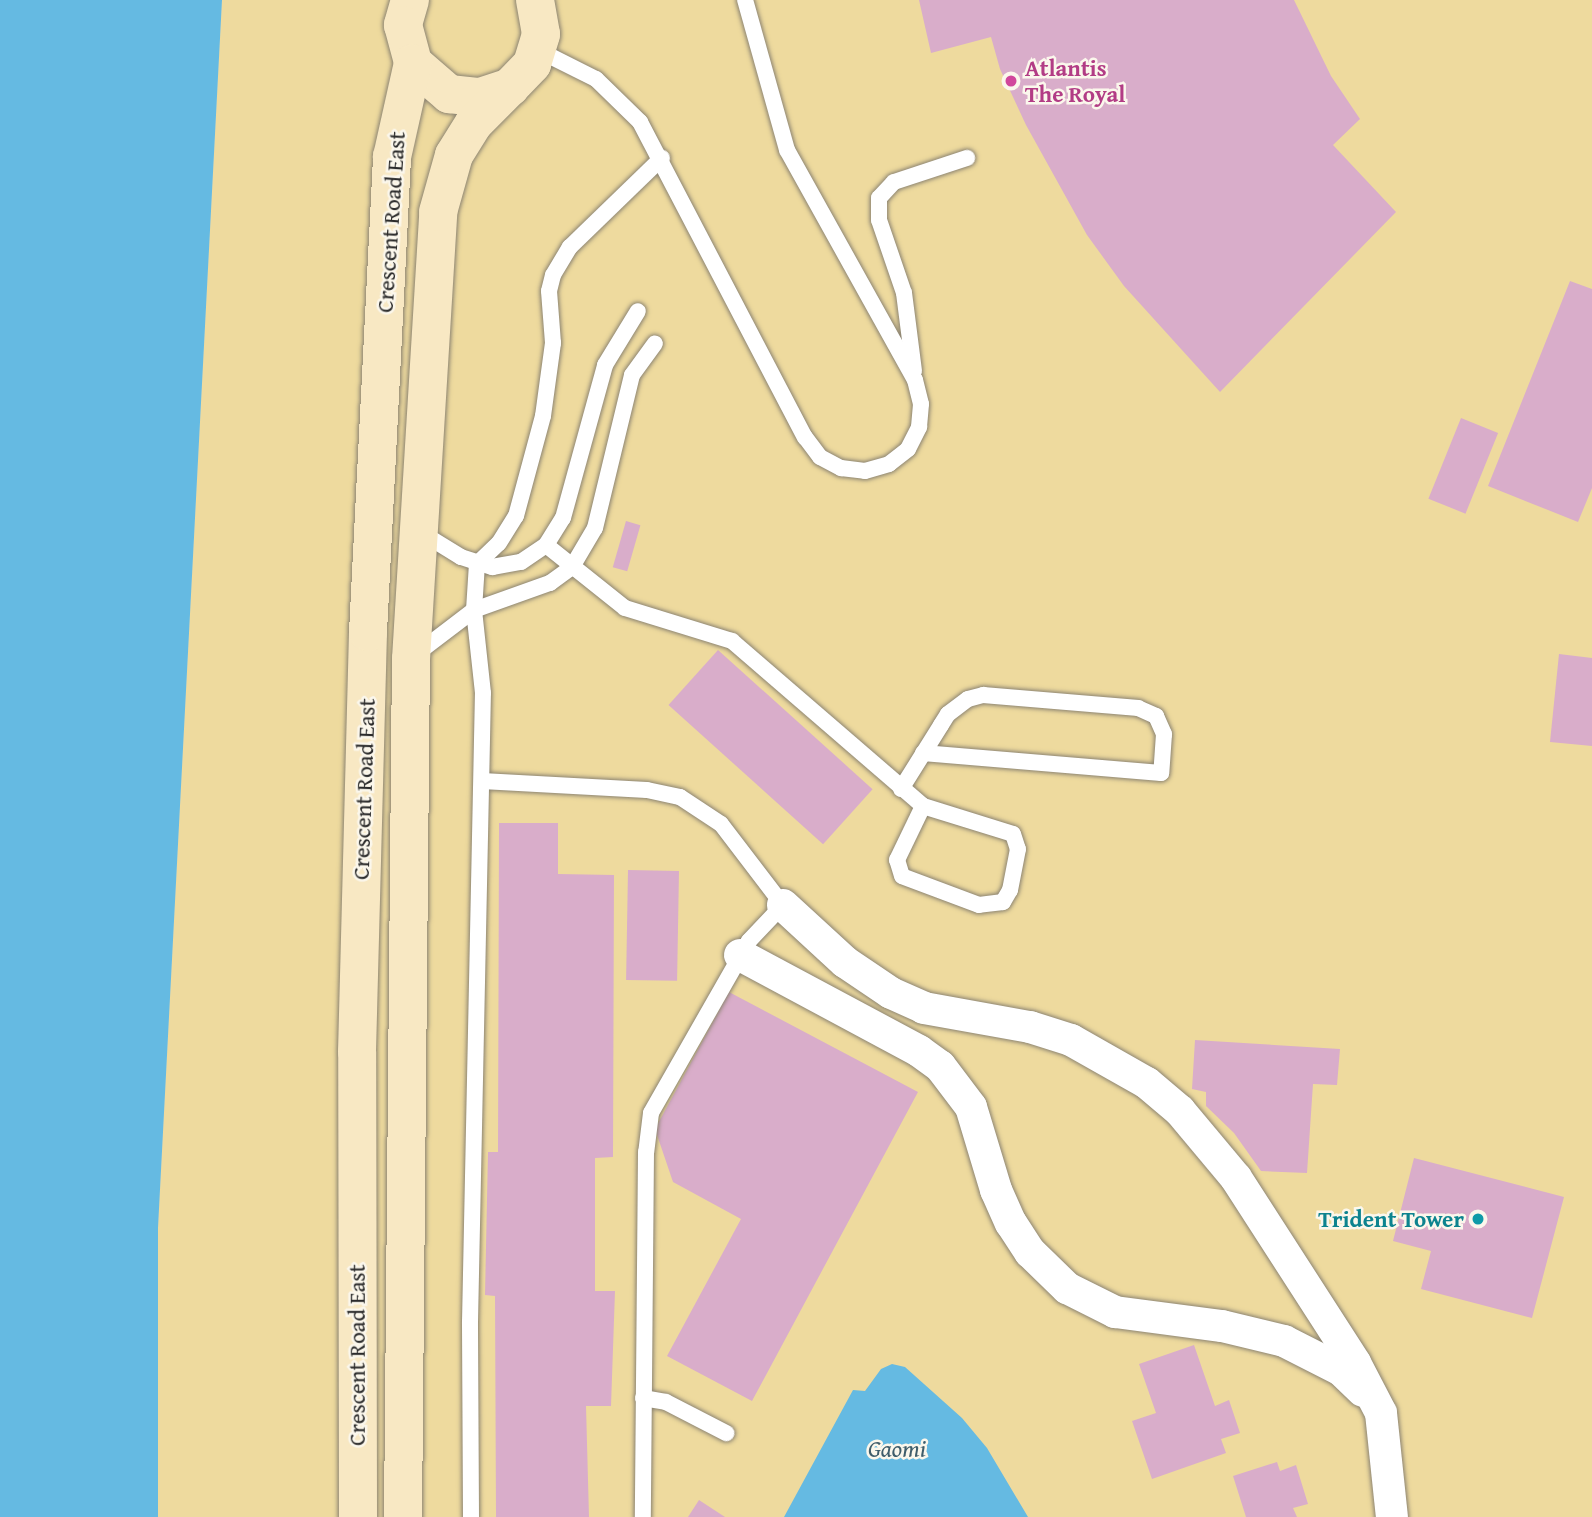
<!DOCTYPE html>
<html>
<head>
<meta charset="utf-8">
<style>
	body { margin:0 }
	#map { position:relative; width:1592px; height:1517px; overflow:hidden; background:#edddb9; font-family:"Gentium Book Plus",serif }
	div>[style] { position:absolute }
	.sand>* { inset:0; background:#eeda9e }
	.water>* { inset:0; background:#65bae2 }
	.building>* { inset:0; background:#d9adca; transform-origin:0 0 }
	.roads { filter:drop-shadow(0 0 2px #8c8472) drop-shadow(0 0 2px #8c8472) }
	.lane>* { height:16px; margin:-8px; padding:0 8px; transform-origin:8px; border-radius:8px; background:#fff }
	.street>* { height:32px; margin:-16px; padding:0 16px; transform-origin:16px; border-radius:16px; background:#fff }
	.secondary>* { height:38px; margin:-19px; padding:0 19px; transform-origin:19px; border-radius:19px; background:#f8e8c3 }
	.dots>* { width:19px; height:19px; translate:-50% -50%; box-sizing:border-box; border:4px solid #fbf7ec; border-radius:50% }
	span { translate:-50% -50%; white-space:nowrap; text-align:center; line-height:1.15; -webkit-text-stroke:5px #fbf7ec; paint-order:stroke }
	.hotel-label { font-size:23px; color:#b23c85; font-weight:700 }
	.left { translate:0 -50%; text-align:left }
	.street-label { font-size:23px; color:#2b2b2b }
	.culture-label { font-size:23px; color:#0d838f; font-weight:700 }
	.right { translate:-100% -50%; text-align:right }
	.water-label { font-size:24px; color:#3f5d6b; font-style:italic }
</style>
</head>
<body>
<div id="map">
	<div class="sand">
		<i style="clip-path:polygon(222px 0,1592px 0,1592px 1517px,158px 1517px,158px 1228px)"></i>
	</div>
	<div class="water">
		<i style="clip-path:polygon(0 0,222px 0,158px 1228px,158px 1517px,0 1517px)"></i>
		<i style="clip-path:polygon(892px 1364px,905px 1367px,962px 1418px,987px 1448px,1028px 1517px,784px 1517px,853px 1390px,865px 1391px,881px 1369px)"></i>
	</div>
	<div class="building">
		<i style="clip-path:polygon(919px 0,1294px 0,1331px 76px,1360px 119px,1333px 145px,1396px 212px,1220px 392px,1124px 286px,1087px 235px,1026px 125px,1000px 69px,991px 37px,931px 53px)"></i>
		<i style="clip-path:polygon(1570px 281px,1592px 289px,1592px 488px,1578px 522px,1488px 486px)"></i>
		<i style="left:1461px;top:418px;width:40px;height:87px;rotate:22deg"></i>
		<i style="left:626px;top:521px;width:15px;height:48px;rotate:16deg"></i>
		<i style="left:718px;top:650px;width:208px;height:74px;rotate:42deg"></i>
		<i style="clip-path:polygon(1559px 654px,1592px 658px,1592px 746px,1550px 742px)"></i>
		<i style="clip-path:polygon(499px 823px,558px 823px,558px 874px,614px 875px,613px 1157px,595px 1158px,595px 1291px,615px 1291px,611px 1406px,586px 1406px,589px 1517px,496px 1517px,495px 1296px,485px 1295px,488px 1152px,498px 1152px)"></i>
		<i style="left:628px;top:870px;width:51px;height:110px;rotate:1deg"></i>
		<i style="clip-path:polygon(729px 992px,918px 1092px,752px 1401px,667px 1356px,741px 1219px,673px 1182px,655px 1129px)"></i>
		<i style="clip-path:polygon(1195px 1040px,1340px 1049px,1337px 1085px,1313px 1084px,1307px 1173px,1261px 1171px,1234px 1133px,1206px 1106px,1206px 1092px,1192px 1089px)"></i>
		<i style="clip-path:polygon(1414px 1158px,1564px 1197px,1532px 1318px,1421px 1289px,1431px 1251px,1393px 1241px)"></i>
		<i style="clip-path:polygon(1194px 1345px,1215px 1406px,1229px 1400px,1240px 1433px,1221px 1439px,1226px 1453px,1152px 1479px,1132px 1421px,1156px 1413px,1139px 1364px)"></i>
		<i style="clip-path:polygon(1277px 1462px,1280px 1471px,1296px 1465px,1308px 1504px,1293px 1508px,1297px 1517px,1246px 1517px,1233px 1476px)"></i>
		<i style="clip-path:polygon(699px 1500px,725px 1517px,688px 1517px)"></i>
	</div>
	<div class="roads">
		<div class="lane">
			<i style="left:538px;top:50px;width:65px;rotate:26.6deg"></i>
			<i style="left:596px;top:79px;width:62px;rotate:44.3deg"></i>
			<i style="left:640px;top:122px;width:356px;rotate:62.4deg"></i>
			<i style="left:805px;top:437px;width:25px;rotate:53deg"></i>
			<i style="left:820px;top:457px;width:24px;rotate:28deg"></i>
			<i style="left:841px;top:468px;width:24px;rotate:7deg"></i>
			<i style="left:865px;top:471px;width:25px;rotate:-16deg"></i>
			<i style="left:889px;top:464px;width:24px;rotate:-38deg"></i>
			<i style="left:908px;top:449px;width:25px;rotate:-63deg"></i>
			<i style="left:919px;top:427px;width:23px;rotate:-85deg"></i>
			<i style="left:921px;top:404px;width:25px;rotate:-104deg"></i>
			<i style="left:915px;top:380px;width:263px;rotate:-119.1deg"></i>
			<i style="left:787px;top:150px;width:156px;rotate:-105.6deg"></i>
			<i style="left:914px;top:371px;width:79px;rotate:-97.3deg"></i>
			<i style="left:904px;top:293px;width:77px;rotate:-108.9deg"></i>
			<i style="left:879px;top:220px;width:22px;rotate:-90deg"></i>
			<i style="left:879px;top:198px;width:22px;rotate:-47deg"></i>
			<i style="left:894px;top:182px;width:77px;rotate:-18.2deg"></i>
			<i style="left:422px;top:533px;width:46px;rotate:31.6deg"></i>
			<i style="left:461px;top:557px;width:33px;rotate:18deg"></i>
			<i style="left:492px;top:567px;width:29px;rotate:-10deg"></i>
			<i style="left:521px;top:562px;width:30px;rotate:-34deg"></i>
			<i style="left:546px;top:545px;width:32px;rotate:-58deg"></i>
			<i style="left:563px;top:518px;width:159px;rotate:-74.6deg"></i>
			<i style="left:605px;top:365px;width:63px;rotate:-58.6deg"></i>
			<i style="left:546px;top:545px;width:101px;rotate:38.6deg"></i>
			<i style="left:625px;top:608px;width:112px;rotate:17.1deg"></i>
			<i style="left:732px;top:641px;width:252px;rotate:40.8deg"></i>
			<i style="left:923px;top:806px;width:94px;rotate:17.3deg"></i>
			<i style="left:1013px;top:834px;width:16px;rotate:72deg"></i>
			<i style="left:1018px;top:849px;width:42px;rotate:101deg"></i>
			<i style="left:1010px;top:890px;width:14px;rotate:120deg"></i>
			<i style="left:1003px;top:902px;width:24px;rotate:173deg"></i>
			<i style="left:979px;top:905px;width:82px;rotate:-159.4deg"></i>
			<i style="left:902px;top:876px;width:17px;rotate:-107deg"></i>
			<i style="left:897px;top:860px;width:60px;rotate:-64.3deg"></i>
			<i style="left:415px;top:655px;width:74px;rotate:-37.3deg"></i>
			<i style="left:474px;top:610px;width:81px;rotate:-19.6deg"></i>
			<i style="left:550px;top:583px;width:27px;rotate:-36deg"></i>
			<i style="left:572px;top:567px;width:45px;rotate:-59.5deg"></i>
			<i style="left:595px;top:528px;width:157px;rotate:-76.4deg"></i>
			<i style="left:632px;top:375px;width:39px;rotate:-54deg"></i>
			<i style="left:482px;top:781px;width:165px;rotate:3.1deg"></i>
			<i style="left:647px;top:790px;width:34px;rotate:12deg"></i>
			<i style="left:680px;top:797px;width:49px;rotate:33.4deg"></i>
			<i style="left:721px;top:824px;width:102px;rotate:52.6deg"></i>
			<i style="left:783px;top:905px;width:50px;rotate:133.4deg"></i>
			<i style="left:749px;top:941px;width:198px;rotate:119.7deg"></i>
			<i style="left:651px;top:1113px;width:39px;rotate:97deg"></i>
			<i style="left:646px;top:1152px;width:365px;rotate:90.5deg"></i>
			<i style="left:901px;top:789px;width:75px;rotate:-58deg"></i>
			<i style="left:941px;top:725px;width:13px;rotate:-58deg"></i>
			<i style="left:948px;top:714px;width:25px;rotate:-37deg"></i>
			<i style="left:968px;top:699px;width:16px;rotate:-15deg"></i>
			<i style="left:983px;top:695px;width:156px;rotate:4.8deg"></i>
			<i style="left:1138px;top:708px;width:20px;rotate:24deg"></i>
			<i style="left:1156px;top:716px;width:20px;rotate:66deg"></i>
			<i style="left:1164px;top:734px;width:39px;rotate:94deg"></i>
			<i style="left:1161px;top:773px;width:239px;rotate:-175.2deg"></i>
			<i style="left:643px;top:1398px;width:23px;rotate:10deg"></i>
			<i style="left:666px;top:1402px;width:68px;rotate:27.3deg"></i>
			<i style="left:471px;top:1517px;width:195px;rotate:-90.3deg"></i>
			<i style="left:470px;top:1322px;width:629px;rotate:-88.82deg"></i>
			<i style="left:483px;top:693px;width:83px;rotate:-96.2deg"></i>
			<i style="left:474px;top:610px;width:46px;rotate:-86.3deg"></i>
			<i style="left:477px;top:564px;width:30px;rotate:-44deg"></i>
			<i style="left:499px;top:543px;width:32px;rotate:-58deg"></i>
			<i style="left:516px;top:516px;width:104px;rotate:-74.9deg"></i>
			<i style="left:543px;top:416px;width:74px;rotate:-82.2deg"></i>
			<i style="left:553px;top:343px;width:52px;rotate:-94.4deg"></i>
			<i style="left:549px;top:291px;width:16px;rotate:-76deg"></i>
			<i style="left:553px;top:275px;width:33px;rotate:-59deg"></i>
			<i style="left:570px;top:247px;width:128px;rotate:-44.1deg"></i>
		</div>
		<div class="street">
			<i style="left:783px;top:905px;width:84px;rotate:42.6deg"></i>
			<i style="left:845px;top:962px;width:55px;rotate:34deg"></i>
			<i style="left:891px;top:993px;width:36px;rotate:24deg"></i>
			<i style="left:924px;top:1008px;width:108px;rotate:10.2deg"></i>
			<i style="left:1030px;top:1027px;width:43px;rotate:17.6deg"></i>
			<i style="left:1071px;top:1040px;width:87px;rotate:29.5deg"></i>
			<i style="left:1147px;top:1083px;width:43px;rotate:40.3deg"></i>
			<i style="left:1180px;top:1111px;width:87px;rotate:50.1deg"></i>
			<i style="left:1236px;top:1178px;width:220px;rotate:57.2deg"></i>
			<i style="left:1355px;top:1363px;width:56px;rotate:62.5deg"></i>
			<i style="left:1381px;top:1413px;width:105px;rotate:84deg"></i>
			<i style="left:740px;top:955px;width:203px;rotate:28.2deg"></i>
			<i style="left:919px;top:1051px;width:26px;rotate:36deg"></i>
			<i style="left:940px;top:1066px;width:51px;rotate:52.9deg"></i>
			<i style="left:971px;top:1107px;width:87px;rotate:73.2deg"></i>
			<i style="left:996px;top:1190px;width:36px;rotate:66deg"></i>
			<i style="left:1011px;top:1223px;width:35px;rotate:57deg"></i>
			<i style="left:1030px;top:1252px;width:52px;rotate:44.2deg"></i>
			<i style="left:1067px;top:1288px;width:54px;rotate:26.6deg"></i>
			<i style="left:1115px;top:1312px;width:108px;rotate:7.5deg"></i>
			<i style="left:1222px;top:1326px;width:64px;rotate:13.6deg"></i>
			<i style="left:1284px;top:1341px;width:64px;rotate:27deg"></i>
			<i style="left:1341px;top:1370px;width:30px;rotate:44deg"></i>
		</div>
		<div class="secondary">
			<i style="left:410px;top:0;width:26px;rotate:106deg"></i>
			<i style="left:403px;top:25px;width:39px;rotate:75deg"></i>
			<i style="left:413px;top:63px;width:48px;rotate:40.7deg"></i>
			<i style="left:449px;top:94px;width:31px;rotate:6deg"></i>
			<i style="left:480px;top:97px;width:32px;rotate:-18deg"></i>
			<i style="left:510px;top:87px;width:32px;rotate:-46deg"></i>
			<i style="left:532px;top:64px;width:31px;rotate:-73deg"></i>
			<i style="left:541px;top:34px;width:35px;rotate:-100deg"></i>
			<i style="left:358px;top:1517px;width:465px;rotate:-90.1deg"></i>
			<i style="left:357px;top:1052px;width:420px;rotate:-88.5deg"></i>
			<i style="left:368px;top:632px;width:476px;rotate:-87.1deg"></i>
			<i style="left:392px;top:157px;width:96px;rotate:-77.4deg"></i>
			<i style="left:403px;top:1517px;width:858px;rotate:-89.47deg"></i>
			<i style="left:411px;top:659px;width:448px;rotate:-86.5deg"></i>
			<i style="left:438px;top:212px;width:59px;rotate:-74.3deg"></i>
			<i style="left:454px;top:155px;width:38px;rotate:-58deg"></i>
			<i style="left:474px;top:123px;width:51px;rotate:-45deg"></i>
		</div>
	</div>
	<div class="dots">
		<i style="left:1011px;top:81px;background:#d1479c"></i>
		<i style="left:1478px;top:1219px;background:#0f9aa8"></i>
	</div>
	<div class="hotel-label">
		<span class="left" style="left:1025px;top:81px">Atlantis<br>The Royal</span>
	</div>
	<div class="street-label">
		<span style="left:391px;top:222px;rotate:-86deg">Crescent Road East</span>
		<span style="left:364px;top:789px;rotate:-88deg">Crescent Road East</span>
		<span style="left:357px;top:1355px;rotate:-90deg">Crescent Road East</span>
	</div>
	<div class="culture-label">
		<span class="right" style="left:1464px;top:1219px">Trident Tower</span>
	</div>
	<div class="water-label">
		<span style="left:897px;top:1449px">Gaomi</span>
	</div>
</div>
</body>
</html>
